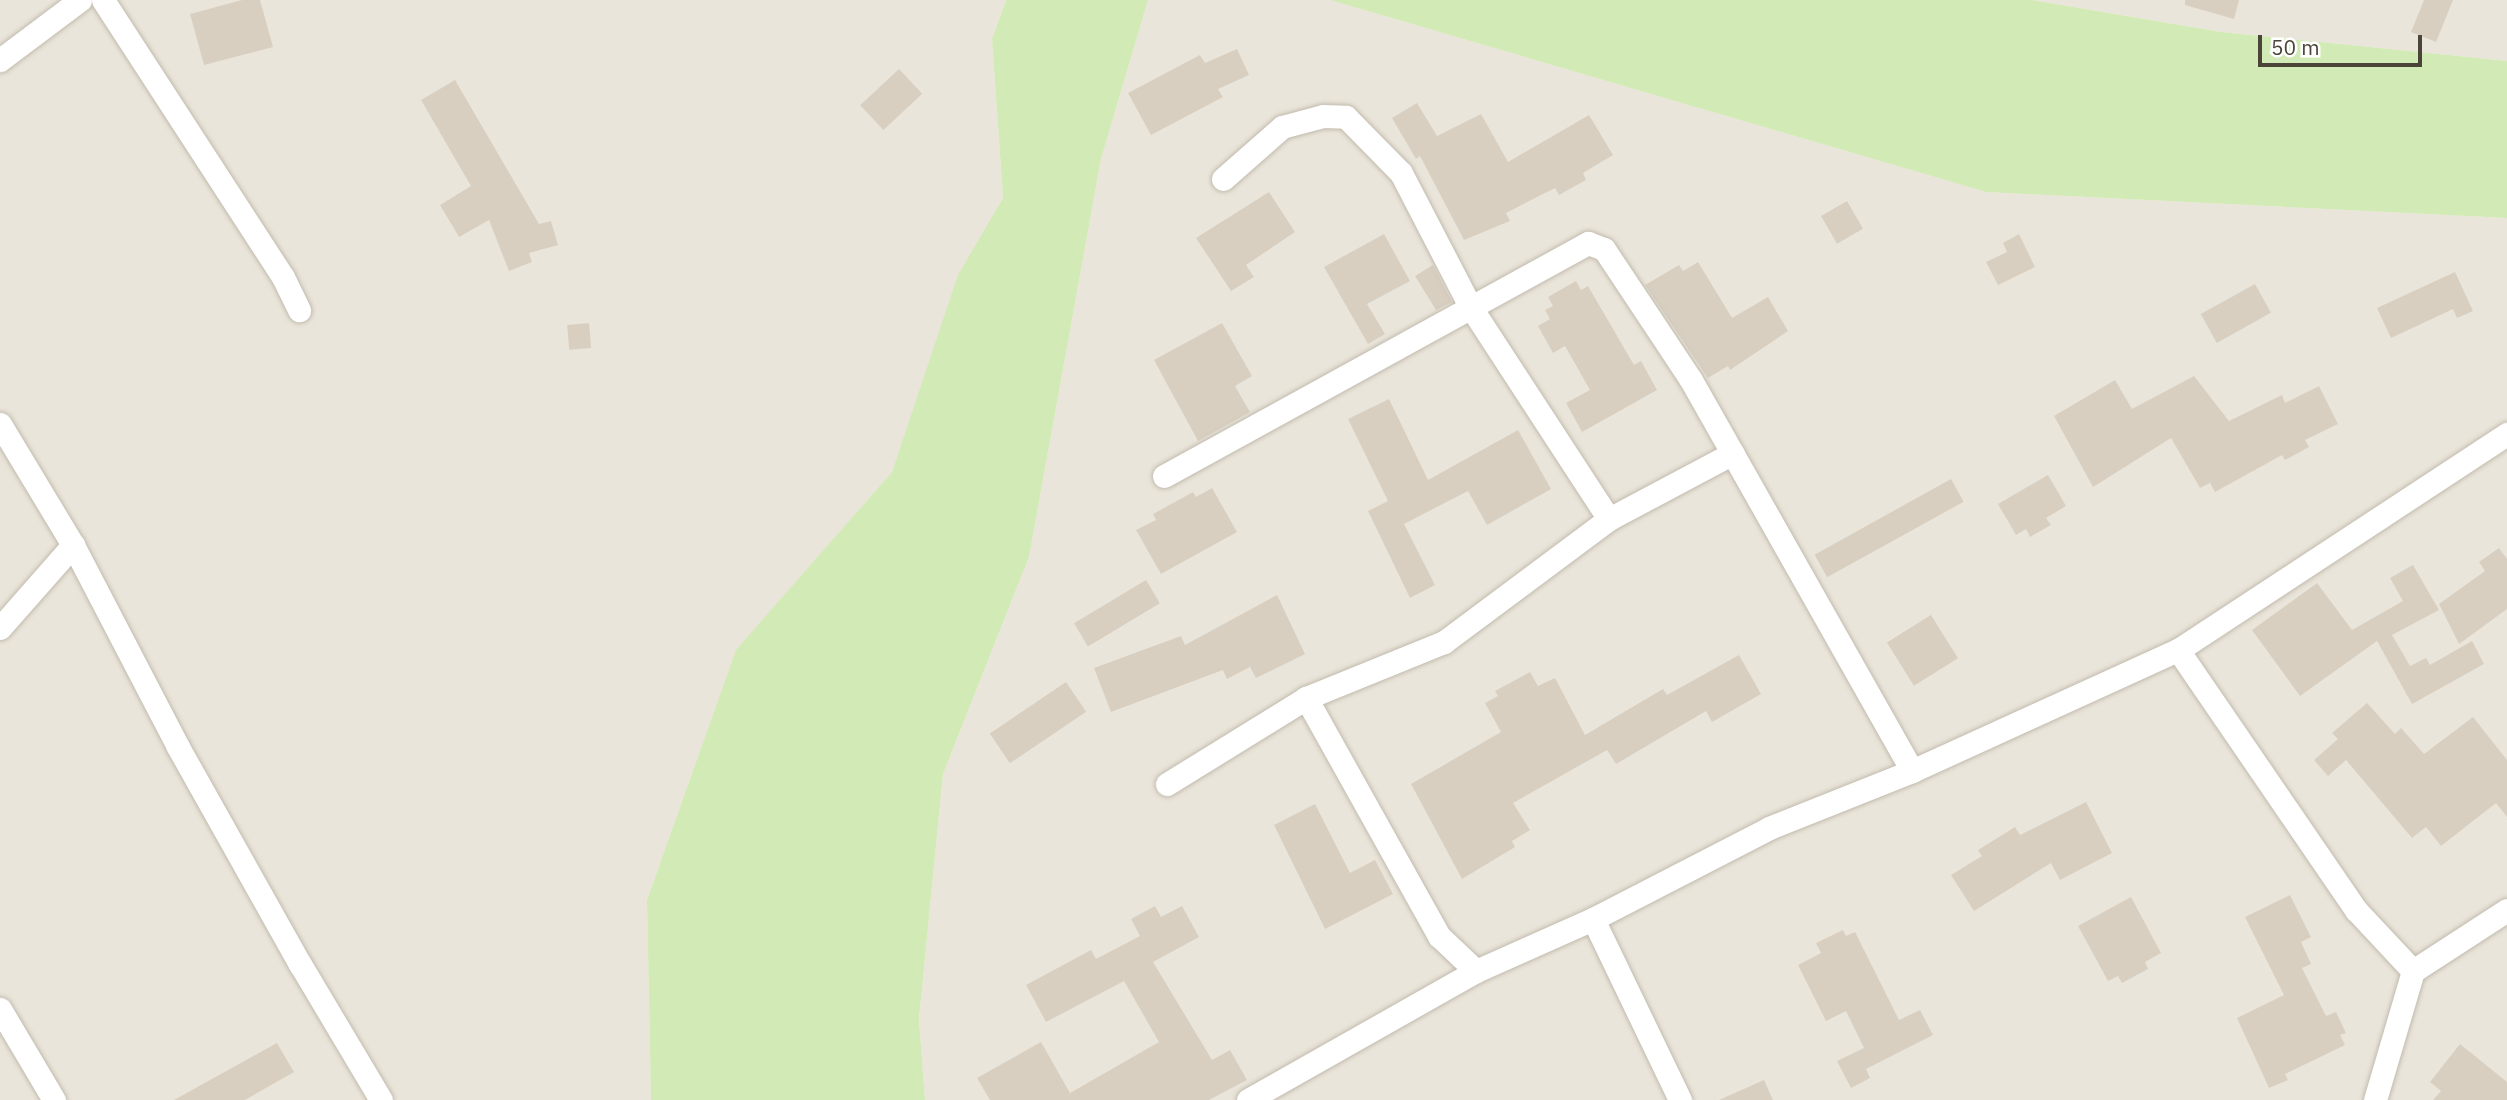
<!DOCTYPE html>
<html>
<head>
<meta charset="utf-8">
<style>
	body { margin:0 }
	#map { position:relative; width:2507px; height:1100px; overflow:hidden; background:#f6f3ec; font-family:"IBM Plex Sans",sans-serif }
	div>[style] { position:absolute }
	.residential>* { inset:0; background:#eae5da }
	.green>* { inset:0; background:#d2eab5 }
	.building>* { inset:0; background:#d8cfc1; transform-origin:0 0 }
	.roads { filter:drop-shadow(0 0 2px #c2bbae) drop-shadow(0 0 2px #c2bbae) }
	.minor>* { height:23px; margin:-11.5px; padding:0 11.5px; transform-origin:11.5px; border-radius:11.5px; background:#fff }
	span { translate:-50% -50%; white-space:nowrap; text-align:center; line-height:1.15; -webkit-text-stroke:5px #fff; paint-order:stroke }
	.scale { position:absolute; left:2258px; top:35px; width:164px; height:32px; box-sizing:border-box; border:4px solid #4b4439; border-top:0; padding-left:9px; font-size:21px; line-height:24px; white-space:nowrap; color:#4b4439; -webkit-text-stroke:5px #fff; paint-order:stroke }
</style>
</head>
<body>
<div id="map">
	<div class="residential">
		<i style="clip-path:polygon(0 0,1006px 0,992px 39px,1003px 198px,959px 275px,892px 472px,736px 651px,647px 900px,651px 1100px,0 1100px)"></i>
		<i style="clip-path:polygon(1148px 0,1330px 0,1986px 192px,2507px 218px,2507px 1100px,925px 1100px,919px 1019px,943px 774px,1029px 557px,1101px 159px)"></i>
		<i style="clip-path:polygon(2032px 0,2507px 0,2507px 61px,2221px 32px)"></i>
	</div>
	<div class="green">
		<i style="clip-path:polygon(1006px 0,1148px 0,1101px 159px,1029px 557px,943px 774px,919px 1019px,925px 1100px,651px 1100px,647px 900px,736px 650px,892px 472px,958px 275px,1003px 198px,992px 39px)"></i>
		<i style="clip-path:polygon(1330px 0,2032px 0,2221px 32px,2507px 61px,2507px 218px,1986px 192px)"></i>
	</div>
	<div class="building">
		<i style="clip-path:polygon(242px 0,260px 0,273px 47px,204px 65px,190px 14px)"></i>
		<i style="clip-path:polygon(2185px 0,2239px 0,2234px 19px,2185px 5px)"></i>
		<i style="clip-path:polygon(2424px 0,2453px 0,2436px 42px,2411px 32px)"></i>
		<i style="clip-path:polygon(1237px 49px,1249px 75px,1218px 89px,1223px 97px,1151px 135px,1128px 93px,1200px 55px,1205px 63px)"></i>
		<i style="left:899px;top:69px;width:34px;height:53px;rotate:47deg"></i>
		<i style="clip-path:polygon(455px 80px,539px 224px,551px 221px,558px 245px,529px 253px,532px 262px,509px 271px,489px 220px,459px 237px,440px 205px,471px 186px,421px 100px)"></i>
		<i style="clip-path:polygon(1417px 103px,1437px 136px,1481px 114px,1508px 162px,1589px 115px,1613px 155px,1583px 173px,1586px 180px,1559px 195px,1555px 188px,1543px 194px,1506px 213px,1510px 221px,1464px 240px,1420px 156px,1416px 159px,1392px 118px)"></i>
		<i style="clip-path:polygon(1269px 192px,1295px 232px,1246px 265px,1254px 277px,1231px 291px,1196px 238px)"></i>
		<i style="left:1847px;top:201px;width:32px;height:30px;rotate:60deg"></i>
		<i style="clip-path:polygon(1384px 234px,1410px 281px,1367px 304px,1385px 334px,1368px 344px,1324px 267px)"></i>
		<i style="clip-path:polygon(2019px 234px,2035px 267px,1998px 285px,1986px 262px,2007px 252px,2003px 243px)"></i>
		<i style="clip-path:polygon(1698px 262px,1732px 318px,1768px 297px,1788px 331px,1730px 370px,1728px 366px,1708px 378px,1645px 285px,1679px 265px,1683px 271px)"></i>
		<i style="clip-path:polygon(1433px 265px,1452px 302px,1436px 310px,1415px 276px)"></i>
		<i style="clip-path:polygon(2455px 272px,2473px 311px,2457px 318px,2453px 309px,2391px 338px,2377px 308px)"></i>
		<i style="clip-path:polygon(1576px 281px,1581px 290px,1588px 286px,1634px 365px,1641px 361px,1657px 390px,1582px 432px,1566px 403px,1590px 390px,1565px 346px,1553px 353px,1538px 326px,1550px 319px,1545px 310px,1553px 306px,1548px 297px)"></i>
		<i style="left:2255px;top:284px;width:33px;height:62px;rotate:61deg"></i>
		<i style="left:589px;top:323px;width:25px;height:22px;rotate:85deg"></i>
		<i style="clip-path:polygon(1222px 323px,1252px 376px,1235px 386px,1250px 412px,1198px 441px,1154px 360px)"></i>
		<i style="clip-path:polygon(2194px 376px,2229px 421px,2282px 395px,2285px 403px,2319px 386px,2338px 424px,2305px 440px,2309px 447px,2285px 460px,2282px 455px,2215px 492px,2210px 483px,2200px 488px,2171px 438px,2093px 487px,2054px 416px,2115px 380px,2132px 409px)"></i>
		<i style="clip-path:polygon(1389px 399px,1428px 480px,1518px 430px,1551px 489px,1487px 525px,1468px 491px,1404px 524px,1435px 585px,1410px 598px,1368px 511px,1388px 501px,1348px 419px)"></i>
		<i style="clip-path:polygon(2048px 475px,2066px 506px,2046px 518px,2051px 525px,2030px 537px,2026px 529px,2016px 535px,1998px 504px)"></i>
		<i style="left:1951px;top:479px;width:26px;height:156px;rotate:61deg"></i>
		<i style="clip-path:polygon(1212px 488px,1237px 532px,1161px 574px,1136px 530px,1156px 520px,1153px 514px,1193px 492px,1196px 497px)"></i>
		<i style="clip-path:polygon(2499px 548px,2507px 559px,2507px 609px,2459px 644px,2439px 604px,2485px 571px,2479px 562px)"></i>
		<i style="clip-path:polygon(2413px 565px,2439px 610px,2392px 635px,2410px 666px,2426px 658px,2430px 665px,2472px 641px,2484px 664px,2412px 704px,2377px 641px,2300px 696px,2252px 630px,2317px 583px,2352px 630px,2403px 601px,2390px 578px)"></i>
		<i style="left:1146px;top:580px;width:27px;height:84px;rotate:59deg"></i>
		<i style="clip-path:polygon(1277px 595px,1305px 654px,1256px 678px,1250px 667px,1227px 679px,1223px 670px,1111px 712px,1094px 668px,1181px 636px,1185px 645px)"></i>
		<i style="left:1931px;top:615px;width:51px;height:52px;rotate:58deg"></i>
		<i style="clip-path:polygon(1739px 655px,1761px 694px,1712px 722px,1706px 711px,1616px 764px,1607px 750px,1513px 803px,1530px 830px,1512px 841px,1515px 847px,1462px 879px,1411px 784px,1501px 732px,1485px 703px,1498px 696px,1495px 691px,1530px 672px,1538px 686px,1555px 678px,1585px 735px,1663px 689px,1667px 695px)"></i>
		<i style="left:1066px;top:682px;width:36px;height:92px;rotate:56deg"></i>
		<i style="clip-path:polygon(2367px 703px,2395px 734px,2401px 728px,2424px 754px,2473px 717px,2507px 760px,2507px 817px,2496px 803px,2441px 846px,2426px 827px,2412px 838px,2346px 760px,2328px 776px,2314px 760px,2338px 739px,2332px 733px)"></i>
		<i style="clip-path:polygon(2086px 802px,2112px 853px,2060px 880px,2051px 863px,1974px 911px,1951px 875px,1982px 856px,1978px 850px,2015px 827px,2020px 835px)"></i>
		<i style="clip-path:polygon(1315px 804px,1350px 873px,1375px 860px,1393px 894px,1325px 929px,1274px 825px)"></i>
		<i style="clip-path:polygon(2290px 895px,2311px 937px,2301px 942px,2311px 964px,2302px 968px,2326px 1016px,2336px 1012px,2346px 1033px,2340px 1035px,2345px 1045px,2285px 1074px,2288px 1080px,2269px 1088px,2237px 1018px,2284px 995px,2245px 917px)"></i>
		<i style="clip-path:polygon(2131px 897px,2161px 953px,2145px 962px,2148px 969px,2122px 983px,2118px 976px,2108px 981px,2078px 926px)"></i>
		<i style="clip-path:polygon(1155px 906px,1161px 917px,1182px 906px,1199px 937px,1153px 962px,1212px 1060px,1230px 1050px,1247px 1080px,1209px 1100px,990px 1100px,977px 1078px,1041px 1042px,1070px 1093px,1159px 1042px,1124px 981px,1046px 1022px,1026px 985px,1091px 950px,1096px 959px,1140px 936px,1131px 919px)"></i>
		<i style="clip-path:polygon(1843px 930px,1846px 936px,1855px 932px,1899px 1020px,1920px 1010px,1933px 1035px,1866px 1069px,1870px 1078px,1851px 1088px,1837px 1061px,1864px 1048px,1846px 1011px,1826px 1021px,1798px 965px,1821px 953px,1816px 943px)"></i>
		<i style="clip-path:polygon(277px 1043px,294px 1072px,245px 1100px,174px 1100px)"></i>
		<i style="clip-path:polygon(2460px 1044px,2507px 1082px,2507px 1100px,2433px 1100px,2441px 1091px,2430px 1082px)"></i>
		<i style="clip-path:polygon(1764px 1080px,1773px 1100px,1719px 1100px)"></i>
	</div>
	<div class="roads">
		<div class="minor">
			<i style="left:103px;top:0;width:330px;rotate:57deg"></i>
			<i style="left:283px;top:277px;width:37px;rotate:64deg"></i>
			<i style="left:0;top:60px;width:100px;rotate:-36.9deg"></i>
			<i style="left:1223px;top:179px;width:79px;rotate:-41.4deg"></i>
			<i style="left:1282px;top:127px;width:42px;rotate:-15deg"></i>
			<i style="left:1323px;top:116px;width:23px;rotate:2deg"></i>
			<i style="left:1346px;top:117px;width:78px;rotate:45.5deg"></i>
			<i style="left:1401px;top:173px;width:150px;rotate:62.6deg"></i>
			<i style="left:1470px;top:306px;width:254px;rotate:56.9deg"></i>
			<i style="left:0;top:424px;width:141px;rotate:58.9deg"></i>
			<i style="left:73px;top:545px;width:228px;rotate:62.5deg"></i>
			<i style="left:178px;top:747px;width:249px;rotate:60.7deg"></i>
			<i style="left:300px;top:964px;width:158px;rotate:59.2deg"></i>
			<i style="left:1164px;top:476px;width:484px;rotate:-28.8deg"></i>
			<i style="left:1588px;top:243px;width:17px;rotate:21deg"></i>
			<i style="left:1604px;top:249px;width:157px;rotate:56.4deg"></i>
			<i style="left:1691px;top:380px;width:449px;rotate:60.5deg"></i>
			<i style="left:0;top:628px;width:111px;rotate:-48.7deg"></i>
			<i style="left:2178px;top:650px;width:315px;rotate:55.6deg"></i>
			<i style="left:2356px;top:910px;width:83px;rotate:46.9deg"></i>
			<i style="left:1306px;top:698px;width:273px;rotate:60.8deg"></i>
			<i style="left:1439px;top:936px;width:51px;rotate:43.4deg"></i>
			<i style="left:1167px;top:784px;width:163px;rotate:-31.7deg"></i>
			<i style="left:1306px;top:698px;width:149px;rotate:-22.1deg"></i>
			<i style="left:1444px;top:642px;width:206px;rotate:-36.7deg"></i>
			<i style="left:1609px;top:519px;width:140px;rotate:-28deg"></i>
			<i style="left:1593px;top:919px;width:201px;rotate:64.3deg"></i>
			<i style="left:0;top:1009px;width:106px;rotate:59.3deg"></i>
			<i style="left:1248px;top:1100px;width:262px;rotate:-29.5deg"></i>
			<i style="left:1476px;top:971px;width:128px;rotate:-24deg"></i>
			<i style="left:1593px;top:919px;width:198px;rotate:-27.3deg"></i>
			<i style="left:1769px;top:828px;width:154px;rotate:-21.7deg"></i>
			<i style="left:1912px;top:771px;width:292px;rotate:-24.5deg"></i>
			<i style="left:2178px;top:650px;width:394px;rotate:-33.3deg"></i>
			<i style="left:2375px;top:1100px;width:134px;rotate:-73.6deg"></i>
			<i style="left:2413px;top:971px;width:112px;rotate:-33deg"></i>
		</div>
	</div>
	<div class="scale">50 m</div>
</div>
</body>
</html>
